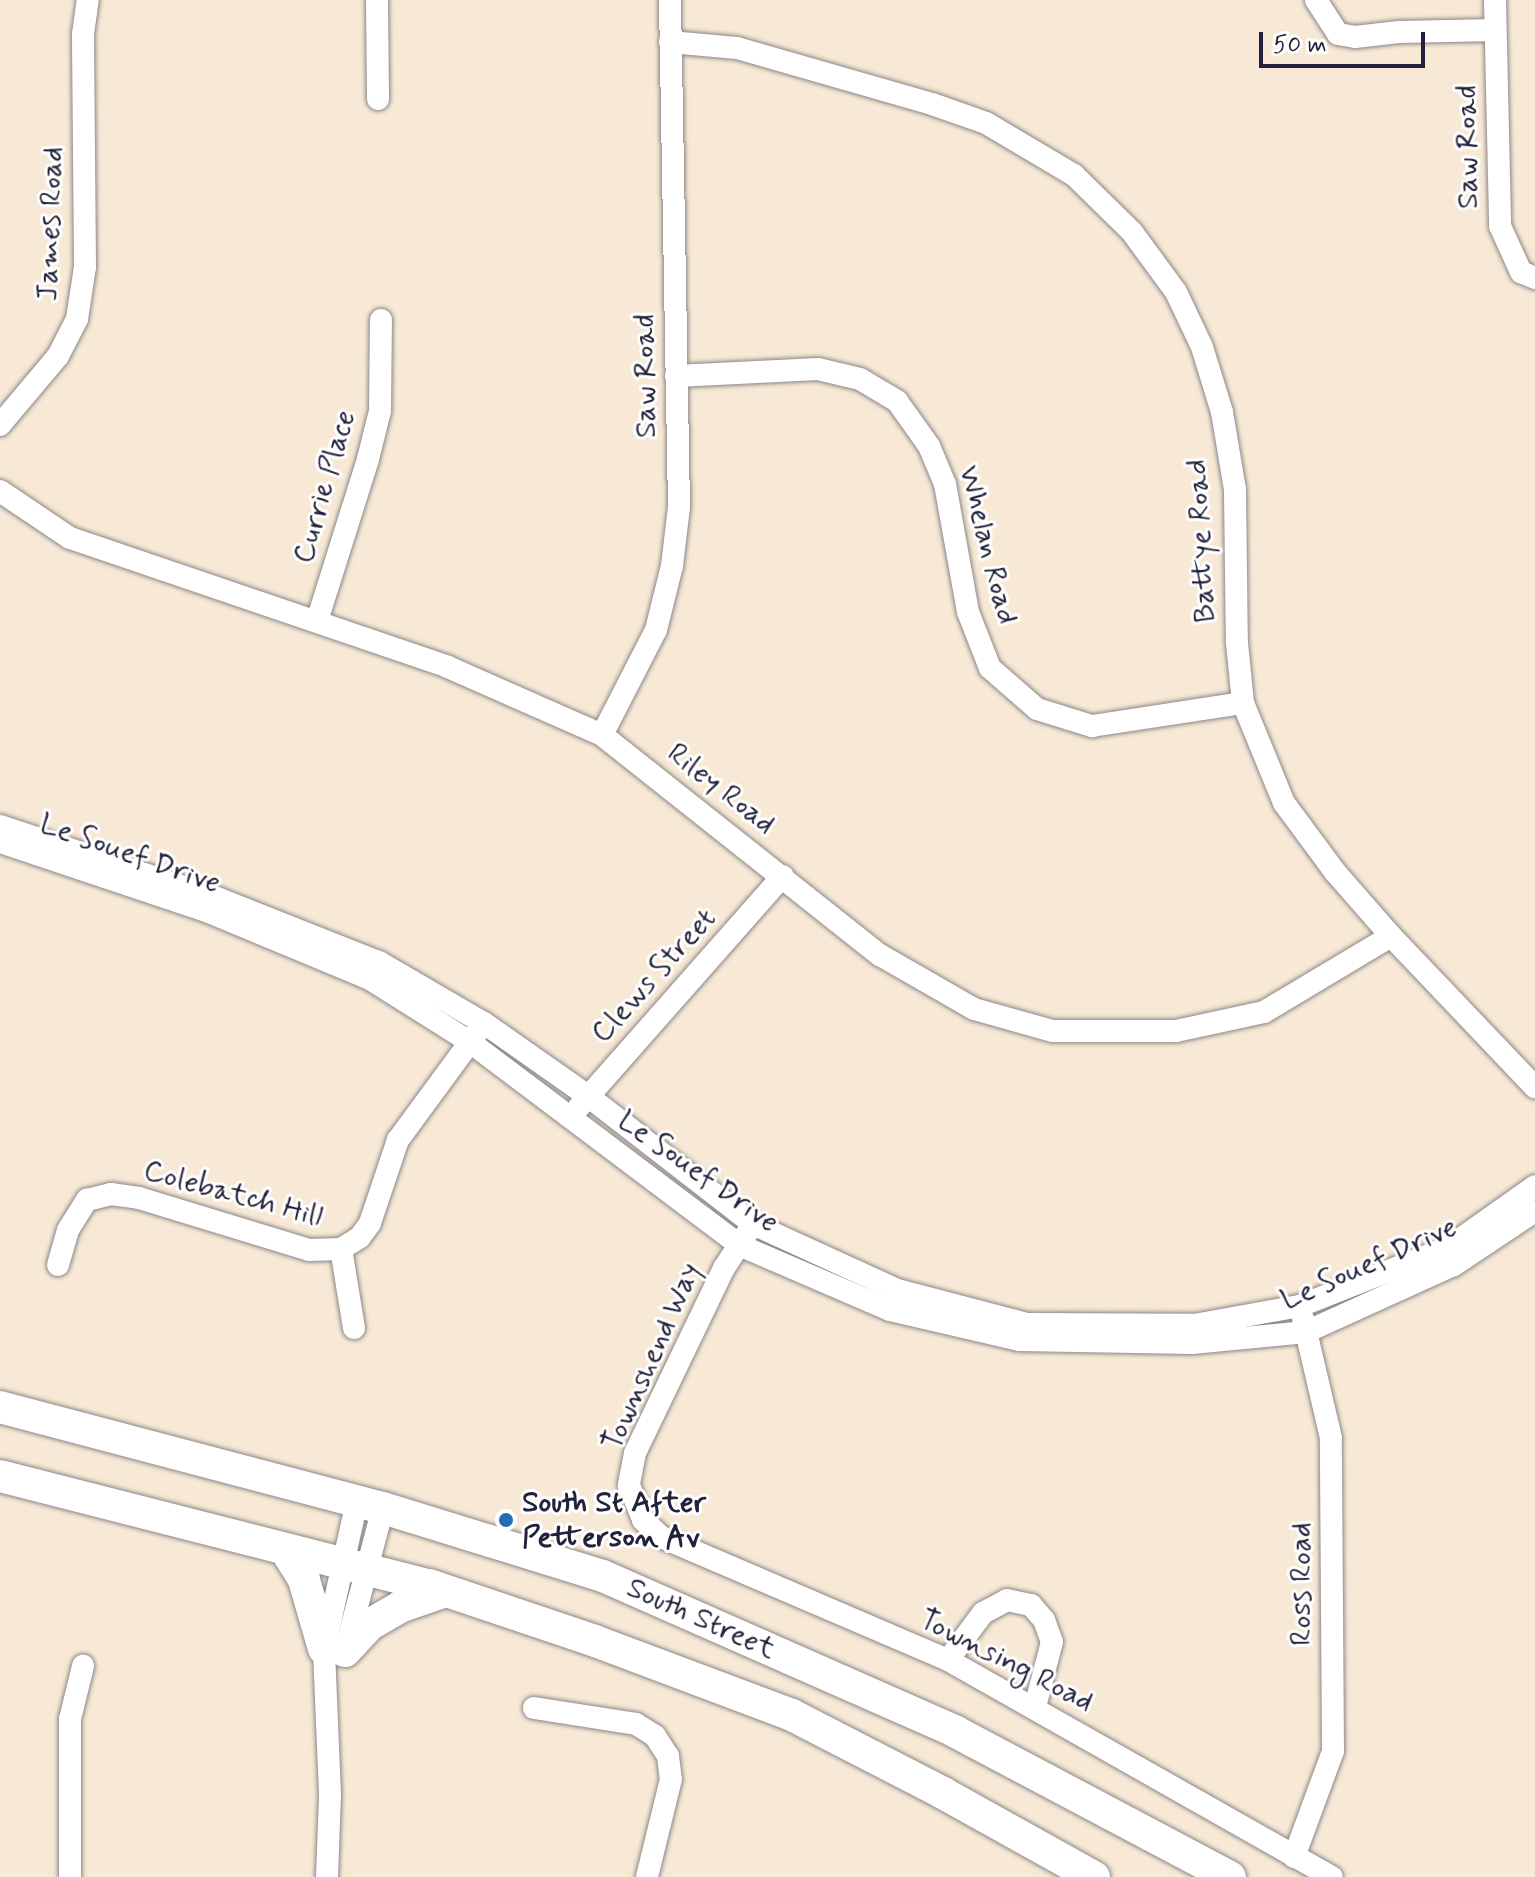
<!DOCTYPE html>
<html>
<head>
<meta charset="utf-8">
<style>
	body { margin:0 }
	#map { position:relative; width:1535px; height:1877px; overflow:hidden; background:#f7e9d5; font-family:Mynerve,sans-serif }
	div>[style] { position:absolute }
	.roads { filter:drop-shadow(0 0 2px #8c8688) drop-shadow(0 0 2px #8c8688) }
	.minor>* { height:22px; margin:-11px; padding:0 11px; transform-origin:11px; border-radius:11px; background:#fff }
	.highway>* { height:32px; margin:-16px; padding:0 16px; transform-origin:16px; border-radius:16px; background:#fff }
	.dots>* { width:22px; height:22px; translate:-50% -50%; box-sizing:border-box; border:4px solid #fff; border-radius:50% }
	span { translate:-50% -50%; white-space:nowrap; text-align:center; line-height:1.15; -webkit-text-stroke:6px #fff; paint-order:stroke }
	.street-label { font-size:30px; color:#22223b }
	.poi-label { font-size:30px; color:#22223b; font-weight:700 }
	.left { translate:0 -50%; text-align:left }
	.scale { position:absolute; left:1259px; top:32px; width:166px; height:36px; box-sizing:border-box; border:4px solid #22223b; border-top:0; padding-left:10px; font-size:24px; line-height:28px; white-space:nowrap; color:#22223b; -webkit-text-stroke:6px #fff; paint-order:stroke }
</style>
</head>
<body>
<div id="map">
	<div class="roads">
		<div class="minor">
			<i style="left:377px;top:0;width:99px;rotate:89.4deg"></i>
			<i style="left:1316px;top:0;width:40px;rotate:57.1deg"></i>
			<i style="left:1338px;top:34px;width:17px;rotate:10deg"></i>
			<i style="left:1355px;top:37px;width:44px;rotate:-6.5deg"></i>
			<i style="left:1399px;top:32px;width:96px;rotate:-1.2deg"></i>
			<i style="left:1495px;top:0;width:226px;rotate:88.7deg"></i>
			<i style="left:1500px;top:226px;width:51px;rotate:65.5deg"></i>
			<i style="left:1521px;top:272px;width:15px;rotate:23deg"></i>
			<i style="left:670px;top:42px;width:67px;rotate:5.1deg"></i>
			<i style="left:737px;top:48px;width:203px;rotate:16deg"></i>
			<i style="left:932px;top:104px;width:57px;rotate:19.4deg"></i>
			<i style="left:986px;top:123px;width:102px;rotate:30.6deg"></i>
			<i style="left:1074px;top:175px;width:81px;rotate:44.5deg"></i>
			<i style="left:1132px;top:232px;width:74px;rotate:53.7deg"></i>
			<i style="left:1176px;top:292px;width:61px;rotate:64.7deg"></i>
			<i style="left:1202px;top:347px;width:68px;rotate:72.9deg"></i>
			<i style="left:1222px;top:412px;width:79px;rotate:80.5deg"></i>
			<i style="left:1235px;top:490px;width:153px;rotate:89.3deg"></i>
			<i style="left:1237px;top:643px;width:60px;rotate:84.3deg"></i>
			<i style="left:1243px;top:703px;width:108px;rotate:67.7deg"></i>
			<i style="left:1284px;top:803px;width:86px;rotate:53.5deg"></i>
			<i style="left:1335px;top:872px;width:85px;rotate:48.8deg"></i>
			<i style="left:1391px;top:936px;width:209px;rotate:46.4deg"></i>
			<i style="left:676px;top:376px;width:142px;rotate:-2.8deg"></i>
			<i style="left:818px;top:369px;width:43px;rotate:13.4deg"></i>
			<i style="left:860px;top:379px;width:43px;rotate:30.7deg"></i>
			<i style="left:897px;top:401px;width:55px;rotate:54.6deg"></i>
			<i style="left:929px;top:446px;width:41px;rotate:67.2deg"></i>
			<i style="left:945px;top:484px;width:130px;rotate:79.8deg"></i>
			<i style="left:968px;top:612px;width:60px;rotate:68.6deg"></i>
			<i style="left:990px;top:668px;width:62px;rotate:41.1deg"></i>
			<i style="left:1037px;top:709px;width:58px;rotate:17.2deg"></i>
			<i style="left:1092px;top:726px;width:153px;rotate:-8.7deg"></i>
			<i style="left:0;top:425px;width:90px;rotate:-50deg"></i>
			<i style="left:58px;top:356px;width:42px;rotate:-62.8deg"></i>
			<i style="left:77px;top:319px;width:53px;rotate:-81.3deg"></i>
			<i style="left:85px;top:267px;width:233px;rotate:-90.5deg"></i>
			<i style="left:83px;top:34px;width:34px;rotate:-82deg"></i>
			<i style="left:0;top:491px;width:84px;rotate:33.9deg"></i>
			<i style="left:70px;top:538px;width:399px;rotate:18.8deg"></i>
			<i style="left:448px;top:667px;width:168px;rotate:23.8deg"></i>
			<i style="left:602px;top:735px;width:355px;rotate:38.4deg"></i>
			<i style="left:880px;top:955px;width:108px;rotate:29.9deg"></i>
			<i style="left:974px;top:1009px;width:82px;rotate:15.6deg"></i>
			<i style="left:1053px;top:1031px;width:123px"></i>
			<i style="left:1176px;top:1031px;width:90px;rotate:-12.2deg"></i>
			<i style="left:1264px;top:1012px;width:148px;rotate:-30.9deg"></i>
			<i style="left:317px;top:621px;width:170px;rotate:-72.5deg"></i>
			<i style="left:368px;top:459px;width:49px;rotate:-76deg"></i>
			<i style="left:380px;top:411px;width:91px;rotate:-89.4deg"></i>
			<i style="left:602px;top:735px;width:118px;rotate:-62.8deg"></i>
			<i style="left:656px;top:630px;width:66px;rotate:-76deg"></i>
			<i style="left:672px;top:566px;width:59px;rotate:-83.2deg"></i>
			<i style="left:679px;top:507px;width:507px;rotate:-91.02deg"></i>
			<i style="left:0;top:826px;width:229px;rotate:18.4deg"></i>
			<i style="left:217px;top:898px;width:174px;rotate:21.6deg"></i>
			<i style="left:379px;top:962px;width:121px;rotate:30.2deg"></i>
			<i style="left:484px;top:1023px;width:127px;rotate:35.1deg"></i>
			<i style="left:588px;top:1096px;width:209px;rotate:37.8deg"></i>
			<i style="left:753px;top:1224px;width:158px;rotate:24.6deg"></i>
			<i style="left:897px;top:1290px;width:134px;rotate:14.7deg"></i>
			<i style="left:1027px;top:1324px;width:167px;rotate:0.3deg"></i>
			<i style="left:1194px;top:1325px;width:108px;rotate:-10.2deg"></i>
			<i style="left:1300px;top:1306px;width:160px;rotate:-21.6deg"></i>
			<i style="left:1449px;top:1247px;width:105px;rotate:-35.3deg"></i>
			<i style="left:0;top:842px;width:220px;rotate:18.5deg"></i>
			<i style="left:209px;top:912px;width:174px;rotate:22.6deg"></i>
			<i style="left:370px;top:979px;width:118px;rotate:32.2deg"></i>
			<i style="left:470px;top:1042px;width:337px;rotate:37deg"></i>
			<i style="left:739px;top:1245px;width:164px;rotate:23.3deg"></i>
			<i style="left:890px;top:1310px;width:133px;rotate:13deg"></i>
			<i style="left:1020px;top:1340px;width:172px;rotate:1deg"></i>
			<i style="left:1192px;top:1343px;width:115px;rotate:-5.5deg"></i>
			<i style="left:1306px;top:1332px;width:162px;rotate:-24.4deg"></i>
			<i style="left:1454px;top:1265px;width:97px;rotate:-33.7deg"></i>
			<i style="left:579px;top:1107px;width:308px;rotate:-48.6deg"></i>
			<i style="left:747px;top:1233px;width:42px;rotate:123.3deg"></i>
			<i style="left:724px;top:1268px;width:205px;rotate:115.7deg"></i>
			<i style="left:635px;top:1453px;width:33px;rotate:101deg"></i>
			<i style="left:629px;top:1485px;width:38px;rotate:68deg"></i>
			<i style="left:643px;top:1520px;width:25px;rotate:43deg"></i>
			<i style="left:661px;top:1537px;width:312px;rotate:23.2deg"></i>
			<i style="left:948px;top:1660px;width:441px;rotate:29.5deg"></i>
			<i style="left:58px;top:1265px;width:36px;rotate:-74deg"></i>
			<i style="left:68px;top:1230px;width:36px;rotate:-58deg"></i>
			<i style="left:87px;top:1200px;width:25px;rotate:-14deg"></i>
			<i style="left:111px;top:1194px;width:28px;rotate:8deg"></i>
			<i style="left:139px;top:1198px;width:178px;rotate:17deg"></i>
			<i style="left:309px;top:1250px;width:32px;rotate:-2deg"></i>
			<i style="left:354px;top:1328px;width:80px;rotate:-99.3deg"></i>
			<i style="left:341px;top:1249px;width:22px;rotate:-32deg"></i>
			<i style="left:360px;top:1237px;width:17px;rotate:-54deg"></i>
			<i style="left:370px;top:1223px;width:88px;rotate:-71.4deg"></i>
			<i style="left:398px;top:1140px;width:135px;rotate:-53.7deg"></i>
			<i style="left:346px;top:1648px;width:145px;rotate:-75.2deg"></i>
			<i style="left:948px;top:1660px;width:59px;rotate:-53.3deg"></i>
			<i style="left:983px;top:1613px;width:27px;rotate:-28deg"></i>
			<i style="left:1007px;top:1600px;width:25px;rotate:12deg"></i>
			<i style="left:1031px;top:1605px;width:20px;rotate:49deg"></i>
			<i style="left:1044px;top:1620px;width:23px;rotate:70deg"></i>
			<i style="left:1052px;top:1642px;width:67px;rotate:104.7deg"></i>
			<i style="left:534px;top:1708px;width:103px;rotate:8.9deg"></i>
			<i style="left:636px;top:1724px;width:22px;rotate:32deg"></i>
			<i style="left:655px;top:1736px;width:24px;rotate:57deg"></i>
			<i style="left:668px;top:1756px;width:23px;rotate:83deg"></i>
			<i style="left:671px;top:1779px;width:101px;rotate:103.8deg"></i>
			<i style="left:1294px;top:1857px;width:113px;rotate:-69.8deg"></i>
			<i style="left:1333px;top:1751px;width:313px;rotate:-90.4deg"></i>
			<i style="left:1331px;top:1438px;width:122px;rotate:-103.2deg"></i>
			<i style="left:70px;top:1877px;width:158px;rotate:-90deg"></i>
			<i style="left:70px;top:1719px;width:55px;rotate:-76.2deg"></i>
			<i style="left:327px;top:1877px;width:83px;rotate:-87.9deg"></i>
			<i style="left:330px;top:1794px;width:145px;rotate:-92.4deg"></i>
			<i style="left:324px;top:1649px;width:152px;rotate:-77.4deg"></i>
		</div>
		<div class="highway">
			<i style="left:0;top:1407px;width:396px;rotate:14.8deg"></i>
			<i style="left:383px;top:1508px;width:230px;rotate:17.2deg"></i>
			<i style="left:603px;top:1576px;width:386px;rotate:23.8deg"></i>
			<i style="left:956px;top:1732px;width:310px;rotate:27.9deg"></i>
			<i style="left:0;top:1476px;width:443px;rotate:14.3deg"></i>
			<i style="left:429px;top:1585px;width:175px;rotate:18.6deg"></i>
			<i style="left:595px;top:1641px;width:210px;rotate:20.6deg"></i>
			<i style="left:792px;top:1715px;width:170px;rotate:27.3deg"></i>
			<i style="left:943px;top:1793px;width:173px;rotate:29.1deg"></i>
			<i style="left:285px;top:1549px;width:36px;rotate:58deg"></i>
			<i style="left:304px;top:1580px;width:72px;rotate:73.8deg"></i>
			<i style="left:345px;top:1651px;width:35px;rotate:-47deg"></i>
			<i style="left:369px;top:1625px;width:38px;rotate:-30deg"></i>
			<i style="left:402px;top:1606px;width:46px;rotate:-18.8deg"></i>
		</div>
	</div>
	<div class="dots">
		<i style="left:506px;top:1520px;background:#1f6fb2"></i>
	</div>
	<div class="street-label">
		<span style="left:1468px;top:147px;rotate:-91deg">Saw Road</span>
		<span style="left:51px;top:224px;rotate:-88deg">James Road</span>
		<span style="left:646px;top:376px;rotate:-91deg">Saw Road</span>
		<span style="left:325px;top:487px;rotate:-74deg">Currie Place</span>
		<span style="left:1202px;top:541px;rotate:-93deg">Battye Road</span>
		<span style="left:987px;top:545px;rotate:76deg">Whelan Road</span>
		<span style="left:721px;top:789px;rotate:38deg">Riley Road</span>
		<span style="left:130px;top:854px;rotate:19deg">Le Souef Drive</span>
		<span style="left:654px;top:976px;rotate:-48deg">Clews Street</span>
		<span style="left:698px;top:1172px;rotate:35deg">Le Souef Drive</span>
		<span style="left:233px;top:1194px;rotate:15deg">Colebatch Hill</span>
		<span style="left:1369px;top:1264px;rotate:-24deg">Le Souef Drive</span>
		<span style="left:652px;top:1357px;rotate:-66deg">Townshend Way</span>
		<span style="left:1302px;top:1584px;rotate:-90deg">Ross Road</span>
		<span style="left:701px;top:1619px;rotate:24deg">South Street</span>
		<span style="left:1006px;top:1661px;rotate:27deg">Townsing Road</span>
	</div>
	<div class="poi-label">
		<span class="left" style="left:522px;top:1520px">South St After<br>Petterson Av</span>
	</div>
	<div class="scale">50 m</div>
</div>
</body>
</html>
